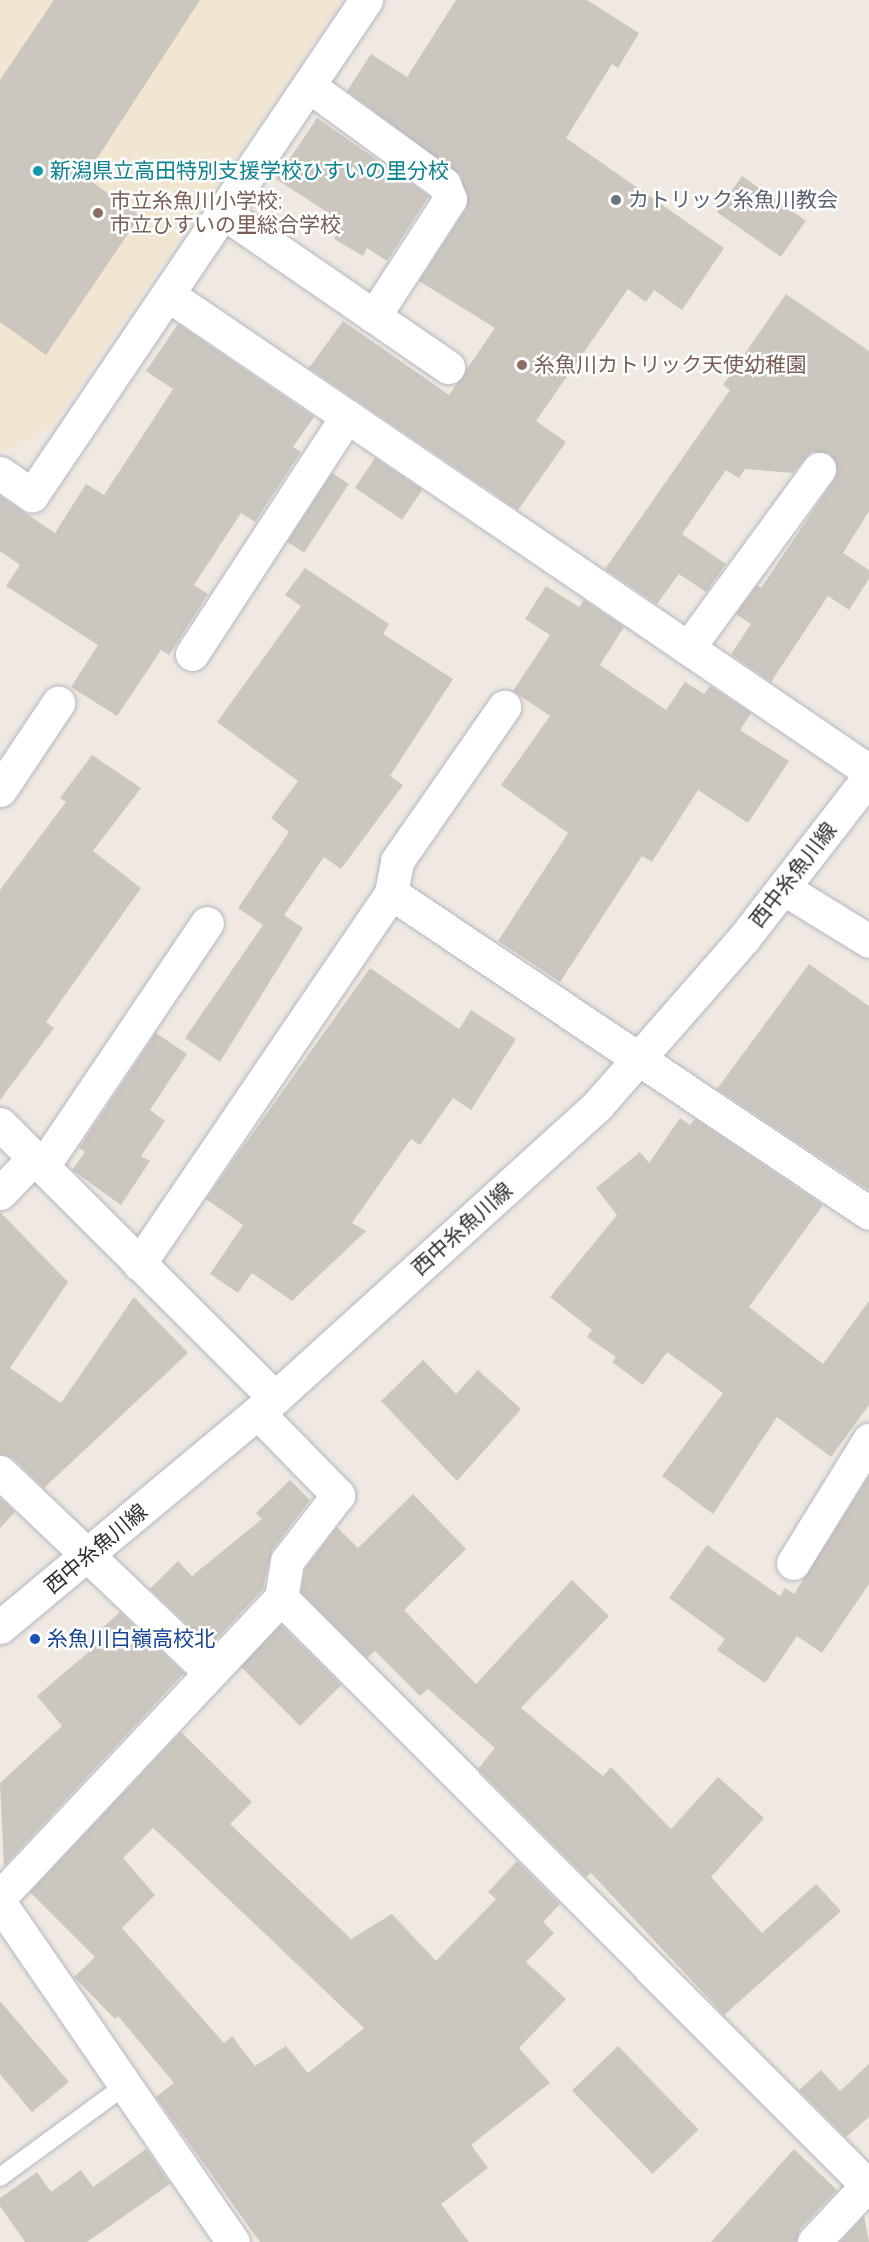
<!DOCTYPE html>
<html>
<head>
<meta charset="utf-8">
<style>
	body { margin:0 }
	#map { position:relative; width:869px; height:2242px; overflow:hidden; background:#efe9e1; font-family:Raleway,"Noto Sans JP",sans-serif }
	div>[style] { position:absolute }
	.education>* { inset:0; background:#f0e6d1 }
	.building>* { inset:0; background:#cbc7bf; transform-origin:0 0 }
	.roads { filter:drop-shadow(0 0 2px #b4b7c1) drop-shadow(0 0 2px #b4b7c1) }
	.service>* { height:18px; margin:-9px; padding:0 9px; transform-origin:9px; border-radius:9px; background:#fff }
	.minor>* { height:33px; margin:-16.5px; padding:0 16.5px; transform-origin:16.5px; border-radius:16.5px; background:#fff }
	.secondary>* { height:33px; margin:-16.5px; padding:0 16.5px; transform-origin:16.5px; border-radius:16.5px; background:#fff }
	.dots>* { width:16px; height:16px; translate:-50% -50%; box-sizing:border-box; border:3px solid #fff; border-radius:50% }
	span { translate:-50% -50%; white-space:nowrap; text-align:center; line-height:1.15; -webkit-text-stroke:5px #fff; paint-order:stroke }
	.culture-label { font-size:21px; color:#0d838f }
	.left { translate:0 -50%; text-align:left }
	.worship-label { font-size:21px; color:#5b616d }
	.education-label { font-size:21px; color:#785e54 }
	.street-label { font-size:21px; color:#2e2e2e }
	.transit-label { font-size:21px; color:#164399 }
</style>
</head>
<body>
<div id="map">
	<div class="education">
		<i style="clip-path:polygon(0 0,342px 0,52px 426px,0 454px)"></i>
	</div>
	<div class="building">
		<i style="clip-path:polygon(54px 0,200px 0,85px 177px,140px 216px,46px 355px,0 322px,0 80px)"></i>
		<i style="clip-path:polygon(456px 0,587px 0,639px 33px,618px 68px,612px 64px,566px 138px,724px 248px,682px 310px,654px 290px,646px 302px,628px 289px,536px 421px,566px 442px,518px 510px,309px 368px,343px 321px,449px 395px,495px 328px,419px 281px,466px 209px,461px 176px,347px 91px,371px 54px,407px 77px)"></i>
		<i style="clip-path:polygon(317px 118px,429px 196px,387px 261px,367px 248px,363px 256px,334px 239px,344px 223px,276px 179px)"></i>
		<i style="left:742px;top:176px;width:78px;height:44px;rotate:35deg"></i>
		<i style="clip-path:polygon(786px 294px,869px 351px,869px 511px,843px 553px,869px 570px,869px 579px,849px 610px,828px 596px,771px 682px,731px 654px,751px 624px,736px 614px,757px 585px,761px 588px,834px 480px,836px 462px,830px 454px,811px 452px,793px 473px,745px 469px,739px 478px,726px 470px,682px 534px,726px 564px,706px 592px,679px 574px,657px 604px,605px 569px,730px 390px,723px 385px)"></i>
		<i style="clip-path:polygon(178px 324px,314px 417px,293px 447px,301px 452px,255px 522px,241px 513px,194px 585px,208px 594px,169px 655px,161px 650px,117px 716px,71px 687px,98px 645px,6px 586px,20px 565px,0 551px,0 496px,55px 533px,86px 484px,104px 495px,173px 389px,146px 371px)"></i>
		<i style="left:375px;top:458px;width:57px;height:36px;rotate:34deg"></i>
		<i style="left:332px;top:473px;width:20px;height:82px;rotate:33deg"></i>
		<i style="clip-path:polygon(305px 568px,389px 624px,383px 634px,453px 679px,390px 776px,403px 785px,341px 869px,324px 857px,284px 915px,303px 928px,220px 1062px,185px 1038px,263px 925px,238px 908px,289px 832px,271px 818px,298px 781px,217px 722px,301px 606px,285px 595px)"></i>
		<i style="clip-path:polygon(546px 586px,579px 607px,584px 600px,624px 627px,600px 665px,666px 710px,685px 682px,704px 694px,710px 686px,751px 713px,740px 730px,789px 761px,748px 823px,698px 790px,652px 862px,642px 856px,560px 982px,498px 941px,568px 833px,501px 785px,550px 716px,513px 691px,550px 635px,525px 619px)"></i>
		<i style="clip-path:polygon(92px 755px,141px 788px,93px 851px,141px 888px,46px 1022px,54px 1028px,0 1100px,0 890px,66px 802px,60px 798px)"></i>
		<i style="clip-path:polygon(809px 964px,869px 1006px,869px 1190px,717px 1089px)"></i>
		<i style="clip-path:polygon(370px 968px,459px 1029px,471px 1010px,516px 1039px,471px 1110px,453px 1098px,420px 1145px,411px 1139px,352px 1223px,366px 1231px,292px 1301px,252px 1273px,238px 1293px,210px 1274px,243px 1225px,206px 1199px)"></i>
		<i style="clip-path:polygon(156px 1033px,187px 1054px,150px 1110px,165px 1121px,141px 1156px,150px 1161px,121px 1205px,72px 1170px,85px 1152px,79px 1148px)"></i>
		<i style="clip-path:polygon(680px 1118px,690px 1125px,695px 1119px,823px 1205px,749px 1307px,823px 1364px,869px 1301px,869px 1405px,831px 1457px,777px 1417px,713px 1514px,662px 1476px,723px 1393px,667px 1352px,643px 1385px,612px 1362px,616px 1357px,587px 1337px,592px 1330px,550px 1297px,617px 1215px,596px 1188px,640px 1152px,649px 1163px)"></i>
		<i style="clip-path:polygon(0 1212px,68px 1282px,10px 1368px,61px 1403px,134px 1297px,188px 1353px,44px 1488px,13px 1458px,0 1454px)"></i>
		<i style="clip-path:polygon(423px 1360px,456px 1394px,478px 1370px,521px 1409px,457px 1481px,381px 1401px)"></i>
		<i style="clip-path:polygon(869px 1476px,869px 1584px,822px 1653px,797px 1636px,765px 1683px,717px 1650px,725px 1639px,669px 1598px,707px 1545px,780px 1596px,785px 1588px,794px 1594px)"></i>
		<i style="clip-path:polygon(290px 1480px,310px 1500px,272px 1550px,263px 1589px,210px 1646px,150px 1589px,178px 1561px,192px 1576px,262px 1519px,256px 1513px)"></i>
		<i style="clip-path:polygon(413px 1494px,466px 1549px,404px 1610px,476px 1684px,572px 1580px,609px 1616px,521px 1708px,603px 1776px,611px 1767px,671px 1829px,718px 1777px,764px 1818px,711px 1877px,762px 1933px,816px 1884px,841px 1911px,724px 2015px,591px 1873px,586px 1877px,478px 1769px,495px 1748px,428px 1689px,420px 1696px,375px 1651px,367px 1658px,301px 1592px,305px 1569px,337px 1527px,358px 1548px)"></i>
		<i style="clip-path:polygon(0 1498px,15px 1512px,0 1528px)"></i>
		<i style="clip-path:polygon(120px 1612px,184px 1673px,4px 1866px,0 1783px,62px 1726px,37px 1696px,98px 1644px,92px 1637px)"></i>
		<i style="left:281px;top:1625px;width:85px;height:58px;rotate:45deg"></i>
		<i style="clip-path:polygon(evenodd,181px 1732px,252px 1802px,230px 1824px,351px 1939px,392px 1914px,436px 1961px,496px 1899px,488px 1892px,517px 1861px,560px 1904px,543px 1922px,554px 1933px,526px 1962px,566px 1999px,519px 2048px,550px 2083px,471px 2145px,488px 2168px,441px 2204px,469px 2242px,260px 2242px,156px 2097px,174px 2083px,118px 2016px,115px 2019px,74px 1977px,95px 1957px,30px 1892px,181px 1732px,153px 1828px,178px 1851px,364px 2028px,308px 2073px,286px 2046px,255px 2066px,232px 2036px,224px 2043px,122px 1928px,155px 1895px,123px 1858px,153px 1828px)"></i>
		<i style="clip-path:polygon(0 2001px,69px 2082px,32px 2112px,0 2074px)"></i>
		<i style="left:618px;top:2046px;width:116px;height:64px;rotate:46deg"></i>
		<i style="clip-path:polygon(869px 2064px,869px 2117px,846px 2137px,799px 2090px,821px 2070px,840px 2091px)"></i>
		<i style="clip-path:polygon(146px 2149px,170px 2184px,87px 2242px,25px 2242px,0 2206px,0 2198px,37px 2172px,51px 2192px,81px 2170px,93px 2187px)"></i>
		<i style="clip-path:polygon(794px 2149px,837px 2190px,800px 2229px,796px 2242px,711px 2242px)"></i>
		<i style="clip-path:polygon(864px 2216px,869px 2242px,840px 2242px)"></i>
	</div>
	<div class="roads">
		<div class="service">
			<i style="left:0;top:2177px;width:152px;rotate:-36.2deg"></i>
		</div>
		<div class="minor">
			<i style="left:309px;top:86px;width:167px;rotate:36deg"></i>
			<i style="left:444px;top:184px;width:16px;rotate:68deg"></i>
			<i style="left:450px;top:199px;width:140px;rotate:123deg"></i>
			<i style="left:224px;top:213px;width:272px;rotate:34.5deg"></i>
			<i style="left:170px;top:296px;width:845px;rotate:34.2deg"></i>
			<i style="left:0;top:473px;width:39px;rotate:35deg"></i>
			<i style="left:32px;top:495px;width:597px;rotate:-55.99deg"></i>
			<i style="left:688px;top:648px;width:222px;rotate:-53.8deg"></i>
			<i style="left:192px;top:654px;width:284px;rotate:-56.9deg"></i>
			<i style="left:0;top:790px;width:105px;rotate:-56.3deg"></i>
			<i style="left:783px;top:888px;width:101px;rotate:31.6deg"></i>
			<i style="left:391px;top:893px;width:33px;rotate:-79deg"></i>
			<i style="left:397px;top:861px;width:188px;rotate:-55.2deg"></i>
			<i style="left:0;top:1124px;width:388px;rotate:44.9deg"></i>
			<i style="left:43px;top:1166px;width:293px;rotate:-56deg"></i>
			<i style="left:0;top:1193px;width:49px;rotate:-45.8deg"></i>
			<i style="left:139px;top:1264px;width:448px;rotate:-55.8deg"></i>
			<i style="left:391px;top:893px;width:575px;rotate:33.8deg"></i>
			<i style="left:258px;top:1413px;width:115px;rotate:45.7deg"></i>
			<i style="left:338px;top:1495px;width:83px;rotate:127.7deg"></i>
			<i style="left:287px;top:1561px;width:37px;rotate:99deg"></i>
			<i style="left:0;top:1472px;width:289px;rotate:43.6deg"></i>
			<i style="left:793px;top:1563px;width:145px;rotate:-58.3deg"></i>
			<i style="left:0;top:1897px;width:410px;rotate:-46.8deg"></i>
			<i style="left:281px;top:1598px;width:832px;rotate:45.05deg"></i>
			<i style="left:0;top:1903px;width:411px;rotate:55.5deg"></i>
			<i style="left:814px;top:2242px;width:81px;rotate:-47deg"></i>
		</div>
		<div class="secondary">
			<i style="left:0;top:1627px;width:358px;rotate:-39.8deg"></i>
			<i style="left:275px;top:1398px;width:435px;rotate:-42.2deg"></i>
			<i style="left:597px;top:1106px;width:223px;rotate:-48.8deg"></i>
			<i style="left:744px;top:938px;width:204px;rotate:-52.2deg"></i>
		</div>
	</div>
	<div class="dots">
		<i style="left:38px;top:171px;background:#0f9aa8"></i>
		<i style="left:616px;top:200px;background:#6b7280"></i>
		<i style="left:98px;top:213px;background:#8d6e63"></i>
		<i style="left:522px;top:365px;background:#8d6e63"></i>
		<i style="left:35px;top:1639px;background:#1a4fb4"></i>
	</div>
	<div class="culture-label">
		<span class="left" style="left:50px;top:171px">新潟県立高田特別支援学校ひすいの里分校</span>
	</div>
	<div class="worship-label">
		<span class="left" style="left:628px;top:200px">カトリック糸魚川教会</span>
	</div>
	<div class="education-label">
		<span class="left" style="left:110px;top:213px">市立糸魚川小学校;<br>市立ひすいの里総合学校</span>
		<span class="left" style="left:534px;top:365px">糸魚川カトリック天使幼稚園</span>
	</div>
	<div class="street-label">
		<span style="left:793px;top:875px;rotate:-52deg">西中糸魚川線</span>
		<span style="left:462px;top:1229px;rotate:-42deg">西中糸魚川線</span>
		<span style="left:96px;top:1549px;rotate:-40deg">西中糸魚川線</span>
	</div>
	<div class="transit-label">
		<span class="left" style="left:47px;top:1639px">糸魚川白嶺高校北</span>
	</div>
</div>
</body>
</html>
